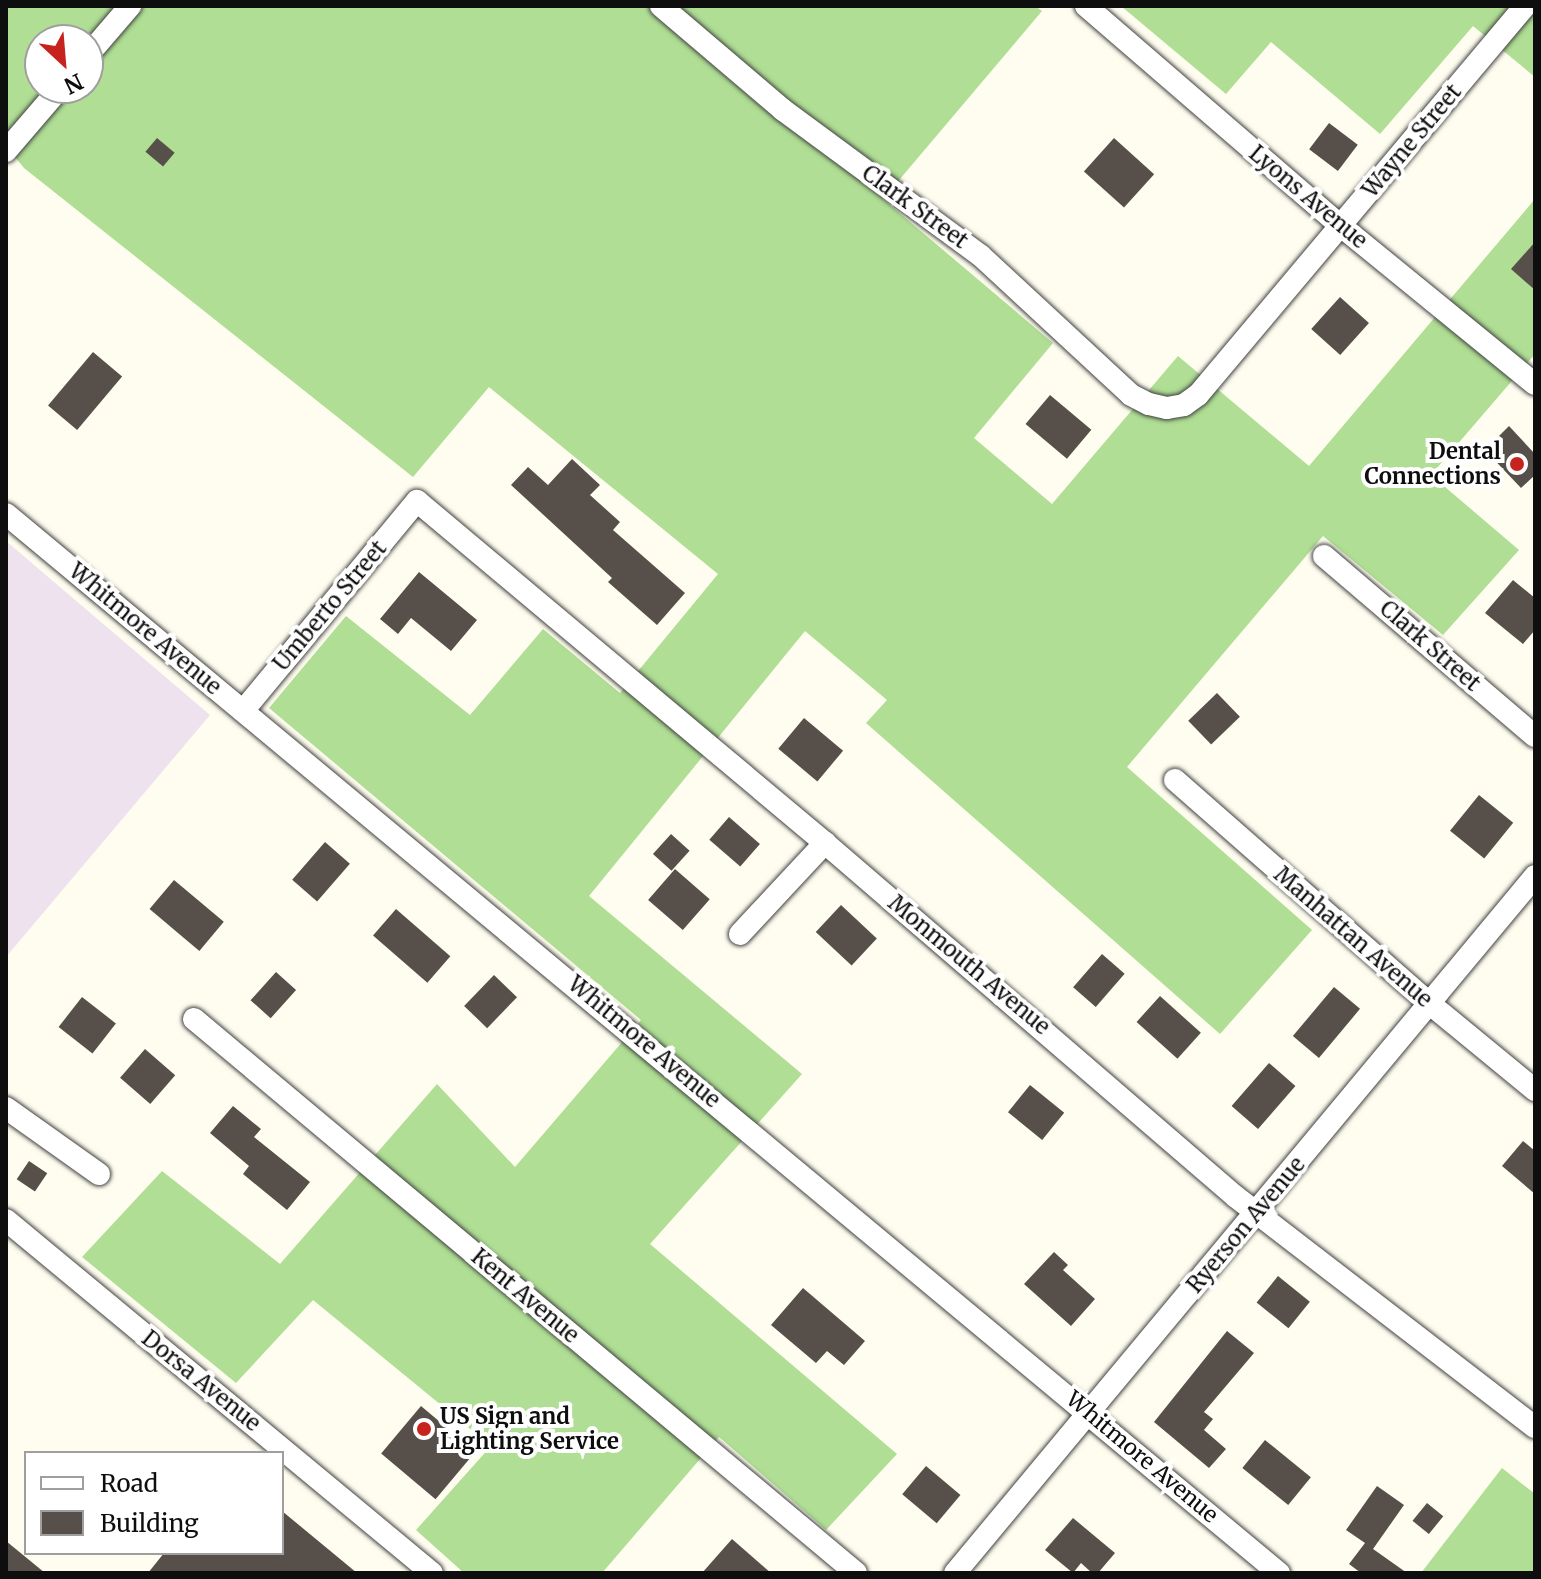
<!DOCTYPE html>
<html>
<head>
<meta charset="utf-8">
<style>
	body { margin:0 }
	#map { position:relative; width:1541px; height:1579px; overflow:hidden; background:#fffdef; font-family:Merriweather,serif }
	div>[style] { position:absolute }
	.industrial>* { inset:0; background:#ede2ed }
	.forest>* { inset:0; background:#afde94 }
	.building>* { inset:0; background:#57504a; transform-origin:0 0 }
	.roads { filter:drop-shadow(0 0 2px #414141) drop-shadow(0 0 2px #414141) }
	.minor>* { height:22px; margin:-11px; padding:0 11px; transform-origin:11px; border-radius:11px; background:#fff }
	.dots>* { width:22px; height:22px; translate:-50% -50%; box-sizing:border-box; border:4px solid #fff; border-radius:50% }
	span { translate:-50% -50%; white-space:nowrap; text-align:center; line-height:1.15; -webkit-text-stroke:8px #fff; paint-order:stroke }
	.street-label { font-size:22px; color:#0e0e0e }
	.poi-label { font-size:22px; color:#0e0e0e; font-weight:700 }
	.right { translate:-100% -50%; text-align:right }
	.left { translate:0 -50%; text-align:left }
	.frame { position:absolute; inset:0; border:8px solid #0e0e0e; pointer-events:none }
	.legend { position:absolute; left:24px; top:1451px; width:260px; height:104px; box-sizing:border-box; background:#fff; border:2px solid #9f9f9f; margin:0; padding:10px 14px; list-style:none; font-size:24px; color:#0e0e0e }
	.legend li { display:flex; align-items:center; gap:16px; height:40px }
	.legend b { width:40px; border:2px solid #9f9f9f }
	.north { position:absolute; left:24px; top:24px; width:80px; height:80px; box-sizing:border-box; background:#fff; border:2px solid #9f9f9f; border-radius:50%; rotate:154deg; font-size:22px; font-weight:700; line-height:32px; text-align:center; color:#0e0e0e }
	.north::after { content:''; display:block; margin:auto; width:28px; height:36px; background:#c7231e; clip-path:polygon(50% 0,100% 100%,50% 72%,0 100%) }
</style>
</head>
<body>
<div id="map">
	<div class="industrial">
		<i style="clip-path:polygon(6px 541px,210px 715px,6px 957px)"></i>
	</div>
	<div class="forest">
		<i style="clip-path:polygon(evenodd,6px 6px,1035px 6px,1042px 11px,883px 199px,1053px 343px,974px 438px,1052px 504px,1178px 356px,1309px 466px,1535px 199px,1535px 354px,1431px 475px,1519px 550px,1443px 635px,1323px 536px,1127px 767px,1312px 930px,1220px 1034px,866px 723px,887px 700px,805px 631px,589px 896px,802px 1074px,650px 1244px,897px 1454px,826px 1530px,719px 1437px,602px 1573px,464px 1573px,416px 1530px,491px 1446px,313px 1300px,236px 1383px,82px 1257px,162px 1171px,280px 1264px,437px 1084px,515px 1167px,641px 1020px,269px 708px,346px 616px,470px 715px,543px 629px,620px 693px,718px 574px,489px 387px,413px 477px,24px 168px,6px 146px,6px 6px,40px 40px,88px 40px,88px 88px,40px 88px,40px 40px)"></i>
		<i style="clip-path:polygon(1121px 6px,1535px 6px,1535px 77px,1473px 26px,1380px 134px,1271px 42px,1226px 94px)"></i>
		<i style="clip-path:polygon(1502px 1468px,1535px 1494px,1535px 1573px,1421px 1573px)"></i>
	</div>
	<div class="building">
		<i style="left:1329px;top:123px;width:36px;height:33px;rotate:37deg"></i>
		<i style="left:157px;top:138px;width:23px;height:18px;rotate:40deg"></i>
		<i style="left:1114px;top:138px;width:54px;height:45px;rotate:42deg"></i>
		<i style="clip-path:polygon(1535px 242px,1535px 290px,1511px 269px)"></i>
		<i style="left:1340px;top:297px;width:39px;height:43px;rotate:42deg"></i>
		<i style="left:93px;top:352px;width:38px;height:70px;rotate:40deg"></i>
		<i style="left:1050px;top:395px;width:54px;height:38px;rotate:40deg"></i>
		<i style="clip-path:polygon(1509px 426px,1535px 454px,1535px 475px,1521px 488px,1485px 450px)"></i>
		<i style="clip-path:polygon(572px 459px,600px 485px,590px 495px,620px 522px,613px 530px,685px 593px,657px 625px,608px 582px,612px 578px,511px 485px,528px 467px,548px 485px)"></i>
		<i style="clip-path:polygon(419px 572px,477px 620px,451px 651px,411px 618px,398px 634px,380px 619px)"></i>
		<i style="clip-path:polygon(1513px 580px,1535px 598px,1535px 630px,1523px 644px,1485px 613px)"></i>
		<i style="left:1217px;top:693px;width:33px;height:40px;rotate:46deg"></i>
		<i style="left:804px;top:718px;width:51px;height:40px;rotate:40deg"></i>
		<i style="left:1479px;top:795px;width:44px;height:46px;rotate:39deg"></i>
		<i style="left:729px;top:817px;width:41px;height:30px;rotate:41deg"></i>
		<i style="left:671px;top:834px;width:25px;height:27px;rotate:42deg"></i>
		<i style="left:325px;top:842px;width:33px;height:50px;rotate:41deg"></i>
		<i style="left:675px;top:869px;width:46px;height:41px;rotate:41deg"></i>
		<i style="left:174px;top:880px;width:65px;height:38px;rotate:40deg"></i>
		<i style="left:841px;top:905px;width:49px;height:37px;rotate:43deg"></i>
		<i style="left:396px;top:909px;width:72px;height:35px;rotate:41deg"></i>
		<i style="left:1102px;top:954px;width:30px;height:44px;rotate:41deg"></i>
		<i style="left:276px;top:972px;width:27px;height:38px;rotate:42deg"></i>
		<i style="left:494px;top:975px;width:32px;height:43px;rotate:44deg"></i>
		<i style="left:1334px;top:987px;width:34px;height:64px;rotate:40deg"></i>
		<i style="left:1160px;top:996px;width:55px;height:35px;rotate:42deg"></i>
		<i style="left:82px;top:997px;width:43px;height:38px;rotate:38deg"></i>
		<i style="left:145px;top:1049px;width:40px;height:38px;rotate:41deg"></i>
		<i style="left:1269px;top:1063px;width:35px;height:57px;rotate:41deg"></i>
		<i style="left:1030px;top:1085px;width:44px;height:35px;rotate:39deg"></i>
		<i style="clip-path:polygon(233px 1106px,261px 1129px,254px 1137px,310px 1182px,287px 1210px,243px 1174px,249px 1166px,210px 1133px)"></i>
		<i style="clip-path:polygon(1523px 1141px,1535px 1151px,1535px 1194px,1502px 1166px)"></i>
		<i style="left:29px;top:1161px;width:22px;height:22px;rotate:34deg"></i>
		<i style="clip-path:polygon(1054px 1252px,1068px 1265px,1063px 1270px,1095px 1299px,1071px 1326px,1024px 1284px)"></i>
		<i style="left:1278px;top:1276px;width:41px;height:34px;rotate:39deg"></i>
		<i style="clip-path:polygon(803px 1288px,865px 1341px,844px 1365px,827px 1351px,816px 1363px,771px 1325px)"></i>
		<i style="clip-path:polygon(1227px 1331px,1254px 1353px,1204px 1412px,1213px 1419px,1204px 1430px,1226px 1449px,1209px 1468px,1154px 1422px)"></i>
		<i style="left:421px;top:1406px;width:71px;height:62px;rotate:40deg"></i>
		<i style="left:1265px;top:1440px;width:59px;height:36px;rotate:39deg"></i>
		<i style="left:926px;top:1466px;width:45px;height:37px;rotate:40deg"></i>
		<i style="clip-path:polygon(1377px 1486px,1404px 1505px,1373px 1549px,1366px 1544px,1407px 1573px,1361px 1573px,1349px 1564px,1365px 1543px,1346px 1530px)"></i>
		<i style="left:1427px;top:1503px;width:21px;height:23px;rotate:39deg"></i>
		<i style="clip-path:polygon(282px 1511px,357px 1573px,148px 1573px,164px 1553px,282px 1553px)"></i>
		<i style="clip-path:polygon(1073px 1518px,1115px 1553px,1098px 1573px,1092px 1573px,1081px 1563px,1073px 1573px,1045px 1550px)"></i>
		<i style="clip-path:polygon(732px 1539px,771px 1573px,702px 1573px)"></i>
		<i style="clip-path:polygon(6px 1541px,45px 1573px,6px 1573px)"></i>
	</div>
	<div class="roads">
		<div class="minor">
			<i style="left:661px;top:6px;width:160px;rotate:40.4deg"></i>
			<i style="left:783px;top:110px;width:245px;rotate:36.4deg"></i>
			<i style="left:980px;top:255px;width:206px;rotate:42.8deg"></i>
			<i style="left:1131px;top:395px;width:20px;rotate:27deg"></i>
			<i style="left:1149px;top:404px;width:18px;rotate:13deg"></i>
			<i style="left:1167px;top:408px;width:17px;rotate:-10deg"></i>
			<i style="left:1184px;top:405px;width:17px;rotate:-36deg"></i>
			<i style="left:1198px;top:395px;width:508px;rotate:-49.95deg"></i>
			<i style="left:1086px;top:6px;width:337px;rotate:40.8deg"></i>
			<i style="left:1341px;top:226px;width:250px;rotate:39.2deg"></i>
			<i style="left:88px;top:55px;width:65px;rotate:-49.4deg"></i>
			<i style="left:6px;top:151px;width:83px;rotate:-49.4deg"></i>
			<i style="left:6px;top:514px;width:1656px;rotate:39.76deg"></i>
			<i style="left:1324px;top:556px;width:277px;rotate:40.5deg"></i>
			<i style="left:243px;top:711px;width:273px;rotate:-50.4deg"></i>
			<i style="left:417px;top:501px;width:532px;rotate:39.97deg"></i>
			<i style="left:825px;top:843px;width:542px;rotate:40.74deg"></i>
			<i style="left:1236px;top:1197px;width:377px;rotate:37.6deg"></i>
			<i style="left:1175px;top:780px;width:338px;rotate:41.3deg"></i>
			<i style="left:1429px;top:1003px;width:137px;rotate:39.4deg"></i>
			<i style="left:740px;top:934px;width:125px;rotate:-47deg"></i>
			<i style="left:194px;top:1019px;width:863px;rotate:39.92deg"></i>
			<i style="left:6px;top:1108px;width:114px;rotate:35.4deg"></i>
			<i style="left:6px;top:1220px;width:553px;rotate:39.65deg"></i>
			<i style="left:955px;top:1573px;width:907px;rotate:-50.23deg"></i>
		</div>
	</div>
	<div class="dots">
		<i style="left:1517px;top:464px;background:#c7231e"></i>
		<i style="left:424px;top:1429px;background:#c7231e"></i>
	</div>
	<div class="street-label">
		<span style="left:1412px;top:141px;rotate:-50deg">Wayne Street</span>
		<span style="left:1308px;top:197px;rotate:40deg">Lyons Avenue</span>
		<span style="left:915px;top:207px;rotate:36deg">Clark Street</span>
		<span style="left:330px;top:606px;rotate:-50deg">Umberto Street</span>
		<span style="left:145px;top:629px;rotate:40deg">Whitmore Avenue</span>
		<span style="left:1430px;top:646px;rotate:41deg">Clark Street</span>
		<span style="left:1353px;top:937px;rotate:41deg">Manhattan Avenue</span>
		<span style="left:969px;top:965px;rotate:40deg">Monmouth Avenue</span>
		<span style="left:644px;top:1042px;rotate:40deg">Whitmore Avenue</span>
		<span style="left:1246px;top:1225px;rotate:-50deg">Ryerson Avenue</span>
		<span style="left:525px;top:1296px;rotate:40deg">Kent Avenue</span>
		<span style="left:201px;top:1381px;rotate:39deg">Dorsa Avenue</span>
		<span style="left:1142px;top:1457px;rotate:40deg">Whitmore Avenue</span>
	</div>
	<div class="poi-label">
		<span class="right" style="left:1501px;top:464px">Dental<br>Connections</span>
		<span class="left" style="left:440px;top:1429px">US Sign and<br>Lighting Service</span>
	</div>
	<div class="frame"></div>
	<ul class="legend">
	<li><b style="height:10px;background:#fff"></b>Road</li>
	<li><b style="height:22px;background:#57504a"></b>Building</li>
	</ul>
	<div class="north">N</div>
</div>
</body>
</html>
